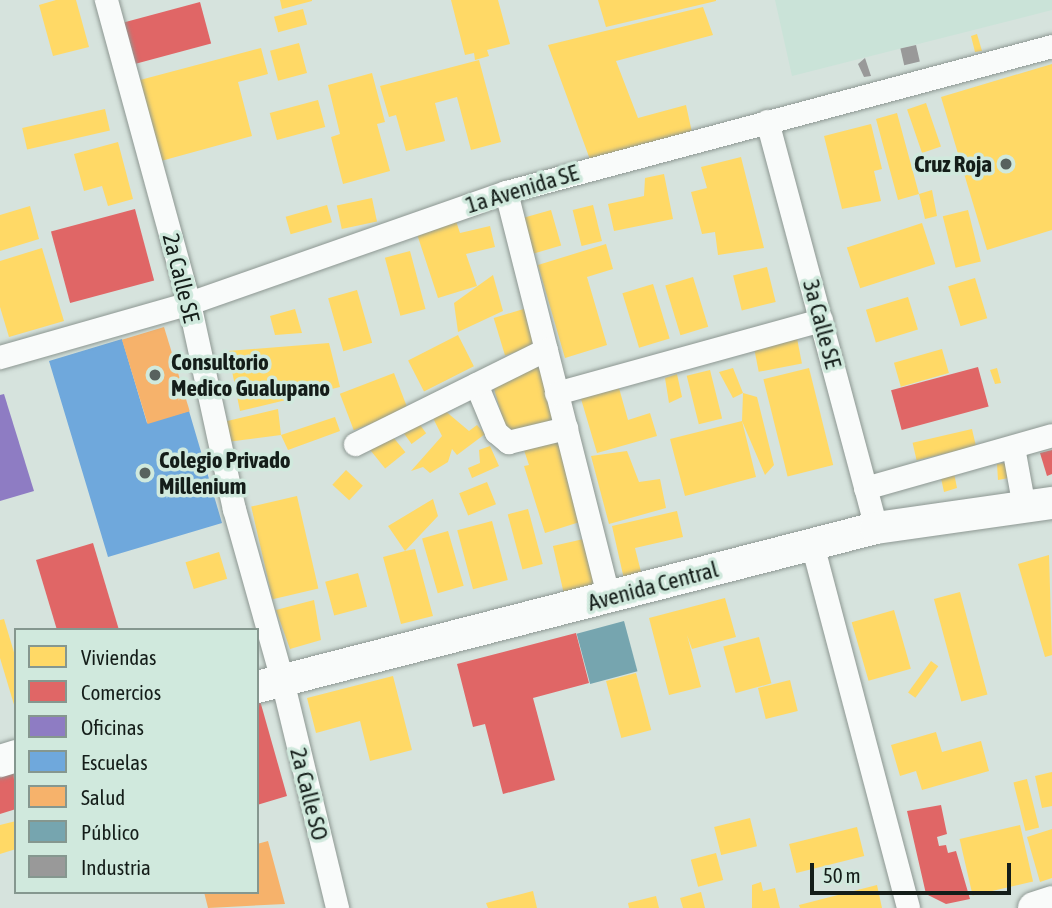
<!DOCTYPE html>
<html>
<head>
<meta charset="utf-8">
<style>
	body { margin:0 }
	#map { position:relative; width:1052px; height:908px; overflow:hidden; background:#d6e3dd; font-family:"Asap Condensed",sans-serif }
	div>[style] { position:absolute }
	.built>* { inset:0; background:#cae3d8 }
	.homes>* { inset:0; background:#ffd966; transform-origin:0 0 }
	.shops>* { inset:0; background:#e06666; transform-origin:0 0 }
	.offices>* { inset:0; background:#8e7cc3 }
	.schools>* { inset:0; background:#6fa8dc }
	.health>* { inset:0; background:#f6b26b; transform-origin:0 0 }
	.public>* { inset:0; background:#76a5af; transform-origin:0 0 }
	.industry>* { inset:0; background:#999; transform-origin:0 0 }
	.roads { filter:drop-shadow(0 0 2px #8d9792) drop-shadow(0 0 2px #8d9792) }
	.street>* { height:23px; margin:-11.5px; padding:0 11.5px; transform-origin:11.5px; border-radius:11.5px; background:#f9fbfa }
	.secondary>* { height:32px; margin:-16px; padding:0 16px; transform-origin:16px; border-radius:16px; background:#f9fbfa }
	.dots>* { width:19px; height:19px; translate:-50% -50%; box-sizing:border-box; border:4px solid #d0e9dd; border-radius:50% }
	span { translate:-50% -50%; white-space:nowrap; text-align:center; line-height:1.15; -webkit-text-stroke:7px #d0e9dd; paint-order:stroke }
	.poi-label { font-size:23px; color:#141d19; font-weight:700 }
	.right { translate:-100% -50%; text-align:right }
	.left { translate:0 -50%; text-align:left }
	.street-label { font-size:23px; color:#141d19 }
	.legend { position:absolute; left:14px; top:628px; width:245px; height:266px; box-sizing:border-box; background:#d0e9dd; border:2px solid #85978f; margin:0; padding:9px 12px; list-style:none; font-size:21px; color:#141d19 }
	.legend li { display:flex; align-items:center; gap:14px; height:35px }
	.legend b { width:35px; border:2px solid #85978f }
	.scale { position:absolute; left:810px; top:863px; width:201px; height:32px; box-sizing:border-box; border:4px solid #141d19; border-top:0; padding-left:9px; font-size:21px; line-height:24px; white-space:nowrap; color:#141d19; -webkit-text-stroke:5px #d0e9dd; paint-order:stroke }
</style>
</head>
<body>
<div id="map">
	<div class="built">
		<i style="clip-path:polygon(775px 0,1052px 0,1052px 10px,792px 76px)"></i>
	</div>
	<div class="homes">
		<i style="clip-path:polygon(56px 0,76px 0,89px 47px,53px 56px,39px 5px)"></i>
		<i style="clip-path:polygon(280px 0,312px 0,312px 1px,282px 9px)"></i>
		<i style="clip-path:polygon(451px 0,498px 0,510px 44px,487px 50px,489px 56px,475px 60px,474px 53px,465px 55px)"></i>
		<i style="clip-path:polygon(598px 0,716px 0,716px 1px,606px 27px)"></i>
		<i style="clip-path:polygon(703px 7px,713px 35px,616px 61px,638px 118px,686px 105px,693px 137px,592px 165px,548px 45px)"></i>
		<i style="left:303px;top:9px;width:16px;height:30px;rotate:75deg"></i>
		<i style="clip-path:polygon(977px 34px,982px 51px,975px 52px,971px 36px)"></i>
		<i style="left:299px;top:43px;width:31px;height:30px;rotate:75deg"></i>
		<i style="clip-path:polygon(261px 48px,268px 74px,238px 82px,252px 136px,161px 161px,140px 80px)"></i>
		<i style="clip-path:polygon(479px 60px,501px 142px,471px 150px,457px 97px,435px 103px,445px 141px,406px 151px,396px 115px,389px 117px,380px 86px)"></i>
		<i style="clip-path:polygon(1052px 64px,1052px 230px,987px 250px,941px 97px)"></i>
		<i style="clip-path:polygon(372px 73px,385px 122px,377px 124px,390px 171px,343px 184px,331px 137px,340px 134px,328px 85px)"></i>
		<i style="left:318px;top:100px;width:28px;height:50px;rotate:75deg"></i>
		<i style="left:926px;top:103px;width:46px;height:20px;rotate:71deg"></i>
		<i style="left:105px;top:109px;width:22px;height:85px;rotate:77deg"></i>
		<i style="clip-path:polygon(897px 113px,919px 194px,932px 190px,937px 216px,925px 219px,919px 194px,898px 200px,876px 119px)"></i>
		<i style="clip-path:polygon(871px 124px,882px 169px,874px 171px,881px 201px,842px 209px,824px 136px)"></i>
		<i style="clip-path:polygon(118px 142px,133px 199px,108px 206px,102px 186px,84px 191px,74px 154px)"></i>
		<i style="clip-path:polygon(741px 157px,764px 248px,718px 255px,715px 232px,702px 234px,691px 192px,707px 188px,701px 167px)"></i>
		<i style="clip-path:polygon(664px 174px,673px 219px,614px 231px,608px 204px,644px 196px,645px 178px)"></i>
		<i style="left:372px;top:198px;width:24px;height:36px;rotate:78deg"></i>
		<i style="left:327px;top:205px;width:18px;height:43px;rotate:74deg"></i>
		<i style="left:593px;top:205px;width:37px;height:21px;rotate:76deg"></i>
		<i style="clip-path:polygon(30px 206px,39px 239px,0 251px,0 215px)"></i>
		<i style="left:551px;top:210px;width:37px;height:32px;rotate:74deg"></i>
		<i style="left:968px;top:210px;width:53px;height:26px;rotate:76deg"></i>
		<i style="clip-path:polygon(455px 218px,460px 233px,490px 226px,495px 247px,466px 254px,477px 286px,438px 298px,416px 231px)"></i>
		<i style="left:922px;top:223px;width:43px;height:79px;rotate:72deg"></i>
		<i style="clip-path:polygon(606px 244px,613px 269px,587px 277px,607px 345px,565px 358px,538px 265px)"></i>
		<i style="clip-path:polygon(42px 248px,64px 321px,9px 337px,0 307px,0 261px)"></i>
		<i style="left:410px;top:251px;width:60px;height:26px;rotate:75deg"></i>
		<i style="left:767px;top:267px;width:36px;height:35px;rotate:76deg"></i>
		<i style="clip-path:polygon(493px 275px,503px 311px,458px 332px,454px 303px)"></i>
		<i style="left:693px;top:277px;width:52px;height:29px;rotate:73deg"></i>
		<i style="left:975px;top:278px;width:42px;height:28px;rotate:73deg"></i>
		<i style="left:653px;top:284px;width:57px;height:32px;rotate:73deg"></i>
		<i style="left:357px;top:290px;width:55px;height:30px;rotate:74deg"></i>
		<i style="left:908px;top:297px;width:34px;height:44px;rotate:73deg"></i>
		<i style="left:530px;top:307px;width:39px;height:38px;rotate:73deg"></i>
		<i style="clip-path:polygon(295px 309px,302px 333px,275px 335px,270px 316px)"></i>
		<i style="left:796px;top:333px;width:31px;height:44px;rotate:79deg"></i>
		<i style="left:458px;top:335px;width:35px;height:56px;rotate:63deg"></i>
		<i style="clip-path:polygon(329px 343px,340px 387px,240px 411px,228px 351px)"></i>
		<i style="left:942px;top:349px;width:25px;height:50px;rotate:74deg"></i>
		<i style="left:542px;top:360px;width:62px;height:54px;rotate:74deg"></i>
		<i style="clip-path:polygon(733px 368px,743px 393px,733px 398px,719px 372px)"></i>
		<i style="left:809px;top:368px;width:100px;height:47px;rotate:76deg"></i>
		<i style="clip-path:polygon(997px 368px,1001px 383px,995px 384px,990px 370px)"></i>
		<i style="left:710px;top:370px;width:50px;height:24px;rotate:76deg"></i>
		<i style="left:394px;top:373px;width:39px;height:58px;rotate:69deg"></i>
		<i style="clip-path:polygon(677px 374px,682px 397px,669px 403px,665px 378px)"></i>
		<i style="clip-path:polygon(617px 381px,628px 420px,650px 413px,657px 436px,597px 453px,579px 392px)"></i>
		<i style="clip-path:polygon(743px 393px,757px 397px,774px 465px,765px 475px,742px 421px,756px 477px,685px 496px,670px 439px,742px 421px)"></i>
		<i style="clip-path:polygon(437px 404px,469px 431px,477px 425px,485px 434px,457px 455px,452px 449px,448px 462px,430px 473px,423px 467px,411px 471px,442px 436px,432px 416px)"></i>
		<i style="clip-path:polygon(278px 409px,281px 435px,335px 417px,340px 431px,288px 450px,281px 435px,227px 442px,223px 422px)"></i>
		<i style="left:415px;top:418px;width:19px;height:18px;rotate:54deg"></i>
		<i style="left:972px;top:429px;width:18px;height:61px;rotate:77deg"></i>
		<i style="left:389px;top:432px;width:26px;height:26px;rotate:51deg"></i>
		<i style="clip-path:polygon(560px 439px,586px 520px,545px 533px,524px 466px,529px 465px,524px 450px)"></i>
		<i style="clip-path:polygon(490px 446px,499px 466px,472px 478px,468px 468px,480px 463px,479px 450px)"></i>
		<i style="clip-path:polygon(627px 451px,639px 482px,660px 479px,666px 508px,609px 524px,591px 456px)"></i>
		<i style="clip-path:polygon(1011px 462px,1014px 477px,998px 480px,997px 464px)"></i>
		<i style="left:346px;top:470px;width:23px;height:20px;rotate:43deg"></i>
		<i style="clip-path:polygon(954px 473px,957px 488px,944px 492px,941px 478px)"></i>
		<i style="left:487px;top:482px;width:24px;height:30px;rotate:68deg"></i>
		<i style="left:297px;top:496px;width:95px;height:47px;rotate:77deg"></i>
		<i style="clip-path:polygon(433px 499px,438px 516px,405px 551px,415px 549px,433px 616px,401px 624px,383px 557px,405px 551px,388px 526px)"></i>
		<i style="left:528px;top:509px;width:57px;height:21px;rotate:75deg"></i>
		<i style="clip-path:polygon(677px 511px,683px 537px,635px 548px,644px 584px,626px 588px,612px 526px)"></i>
		<i style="left:492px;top:521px;width:61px;height:36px;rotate:75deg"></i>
		<i style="left:448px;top:531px;width:57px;height:27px;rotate:74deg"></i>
		<i style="left:588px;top:538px;width:54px;height:36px;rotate:77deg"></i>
		<i style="left:219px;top:552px;width:28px;height:35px;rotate:73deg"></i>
		<i style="clip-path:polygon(1049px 555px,1052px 655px,1045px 657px,1018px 564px)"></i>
		<i style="left:358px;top:573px;width:35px;height:34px;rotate:75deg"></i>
		<i style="left:960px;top:592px;width:106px;height:27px;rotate:75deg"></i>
		<i style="clip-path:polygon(725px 598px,736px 637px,692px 649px,687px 635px,701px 687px,669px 695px,649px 618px)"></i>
		<i style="clip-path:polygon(314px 600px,321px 640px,290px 649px,276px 610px)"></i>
		<i style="left:894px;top:610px;width:61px;height:44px;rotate:74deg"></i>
		<i style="clip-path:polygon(4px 619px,16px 659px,15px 708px,0 658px,0 620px)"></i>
		<i style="left:759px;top:637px;width:48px;height:37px;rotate:75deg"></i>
		<i style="left:931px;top:661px;width:9px;height:39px;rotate:36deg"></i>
		<i style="left:636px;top:673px;width:59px;height:31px;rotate:75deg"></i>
		<i style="clip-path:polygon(393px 676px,412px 750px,370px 761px,360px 721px,316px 733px,307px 698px)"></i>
		<i style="left:790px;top:680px;width:32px;height:33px;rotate:76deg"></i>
		<i style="clip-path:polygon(936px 732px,942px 752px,981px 741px,989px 771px,922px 790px,916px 771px,900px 776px,891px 745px)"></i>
		<i style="clip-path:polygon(1052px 772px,1052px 806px,1042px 808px,1035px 776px)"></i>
		<i style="left:1027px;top:779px;width:50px;height:14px;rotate:76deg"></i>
		<i style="left:750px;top:818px;width:29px;height:37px;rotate:76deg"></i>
		<i style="clip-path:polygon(16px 821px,16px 849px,0 854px,0 825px)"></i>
		<i style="left:1020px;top:825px;width:58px;height:62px;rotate:77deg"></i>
		<i style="left:857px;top:827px;width:30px;height:70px;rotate:76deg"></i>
		<i style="clip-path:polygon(1052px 829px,1052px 878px,1040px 882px,1027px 837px)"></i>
		<i style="left:716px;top:853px;width:28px;height:26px;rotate:75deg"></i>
		<i style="clip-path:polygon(761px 882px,763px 891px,775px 888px,780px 908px,752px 908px,752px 885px)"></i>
		<i style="clip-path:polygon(877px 885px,882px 908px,800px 908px,799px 905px)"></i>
		<i style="clip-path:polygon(533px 891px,537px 908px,488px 908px,486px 903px)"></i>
		<i style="clip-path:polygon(701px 892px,705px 908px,683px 908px,680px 898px)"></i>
		<i style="clip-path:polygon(656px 896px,659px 908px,629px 908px,628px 903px)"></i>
	</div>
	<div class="shops">
		<i style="left:200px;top:2px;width:43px;height:80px;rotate:75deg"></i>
		<i style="left:135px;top:209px;width:74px;height:87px;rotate:75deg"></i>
		<i style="left:978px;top:367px;width:41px;height:90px;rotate:75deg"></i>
		<i style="clip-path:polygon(1052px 450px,1052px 474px,1047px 476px,1040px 453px)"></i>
		<i style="clip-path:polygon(93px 543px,119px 630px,57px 630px,36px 560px)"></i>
		<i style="clip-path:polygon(576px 633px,589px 683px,533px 698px,555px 780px,503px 794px,485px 724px,473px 727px,457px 664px)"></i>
		<i style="clip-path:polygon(257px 690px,287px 796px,257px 805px)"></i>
		<i style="clip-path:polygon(13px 765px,16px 809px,0 814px,0 768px)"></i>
		<i style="clip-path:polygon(941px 805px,947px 834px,937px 837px,939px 846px,946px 845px,948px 853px,956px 851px,970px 899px,946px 904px,926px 894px,907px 811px)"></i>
	</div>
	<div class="offices">
		<i style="clip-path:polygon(4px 394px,34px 491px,0 501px,0 395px)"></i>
	</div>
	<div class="schools">
		<i style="clip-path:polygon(122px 339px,147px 423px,189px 411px,222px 523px,108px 557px,49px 361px)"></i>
	</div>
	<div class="health">
		<i style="left:164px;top:327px;width:88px;height:44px;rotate:73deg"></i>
		<i style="clip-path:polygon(268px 841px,285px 904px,208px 908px,204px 892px,257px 892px,257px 844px)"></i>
	</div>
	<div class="public">
		<i style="left:624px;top:621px;width:52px;height:49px;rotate:75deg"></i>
	</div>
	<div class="industry">
		<i style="left:916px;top:45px;width:17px;height:16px;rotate:77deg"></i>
		<i style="clip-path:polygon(865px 58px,871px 76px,864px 77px,858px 64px)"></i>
	</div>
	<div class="roads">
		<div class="street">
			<i style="left:106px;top:0;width:314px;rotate:74.7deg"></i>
			<i style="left:189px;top:303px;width:211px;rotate:77.7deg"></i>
			<i style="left:234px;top:509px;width:178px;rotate:74.3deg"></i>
			<i style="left:282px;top:680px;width:235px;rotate:76.4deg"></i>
			<i style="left:767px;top:121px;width:421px;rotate:75deg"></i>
			<i style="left:506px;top:192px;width:420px;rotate:75.8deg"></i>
			<i style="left:0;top:357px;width:197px;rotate:-15.9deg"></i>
			<i style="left:189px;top:303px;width:336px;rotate:-19.3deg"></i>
			<i style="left:506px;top:192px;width:565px;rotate:-14.97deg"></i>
			<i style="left:476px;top:384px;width:52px;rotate:67.4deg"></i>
			<i style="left:496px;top:432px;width:16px;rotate:40deg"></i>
			<i style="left:508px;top:442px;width:60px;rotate:-13.6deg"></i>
			<i style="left:556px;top:393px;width:275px;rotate:-15.4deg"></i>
			<i style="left:355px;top:444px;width:213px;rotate:-26.4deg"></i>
			<i style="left:1013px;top:447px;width:61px;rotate:79.6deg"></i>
			<i style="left:865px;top:488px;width:194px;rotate:-15.8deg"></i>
			<i style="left:812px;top:544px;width:376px;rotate:75.2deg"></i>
		</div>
		<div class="secondary">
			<i style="left:257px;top:687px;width:639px;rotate:-14.41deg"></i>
			<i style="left:876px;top:528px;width:178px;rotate:-8.1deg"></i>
			<i style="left:0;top:761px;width:17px;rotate:-17deg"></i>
			<i style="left:1034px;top:908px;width:19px;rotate:-18deg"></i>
		</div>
	</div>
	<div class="dots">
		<i style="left:1006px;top:164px;background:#58625e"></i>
		<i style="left:155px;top:375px;background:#58625e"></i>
		<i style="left:145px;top:473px;background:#58625e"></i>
	</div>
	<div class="poi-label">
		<span class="right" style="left:992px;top:164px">Cruz Roja</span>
		<span class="left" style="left:171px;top:375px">Consultorio<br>Medico Gualupano</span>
		<span class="left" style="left:159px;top:473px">Colegio Privado<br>Millenium</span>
	</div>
	<div class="street-label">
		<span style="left:522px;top:189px;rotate:-17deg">1a Avenida SE</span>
		<span style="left:181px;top:278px;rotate:76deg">2a Calle SE</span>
		<span style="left:822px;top:324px;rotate:75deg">3a Calle SE</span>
		<span style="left:653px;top:586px;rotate:-15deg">Avenida Central</span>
		<span style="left:309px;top:794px;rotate:76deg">2a Calle SO</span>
	</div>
	<ul class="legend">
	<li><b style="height:19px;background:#ffd966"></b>Viviendas</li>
	<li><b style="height:19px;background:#e06666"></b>Comercios</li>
	<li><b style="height:19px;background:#8e7cc3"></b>Oficinas</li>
	<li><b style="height:19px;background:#6fa8dc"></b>Escuelas</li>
	<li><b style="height:19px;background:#f6b26b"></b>Salud</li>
	<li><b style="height:19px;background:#76a5af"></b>Público</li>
	<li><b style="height:19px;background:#999"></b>Industria</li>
	</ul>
	<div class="scale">50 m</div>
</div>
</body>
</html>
